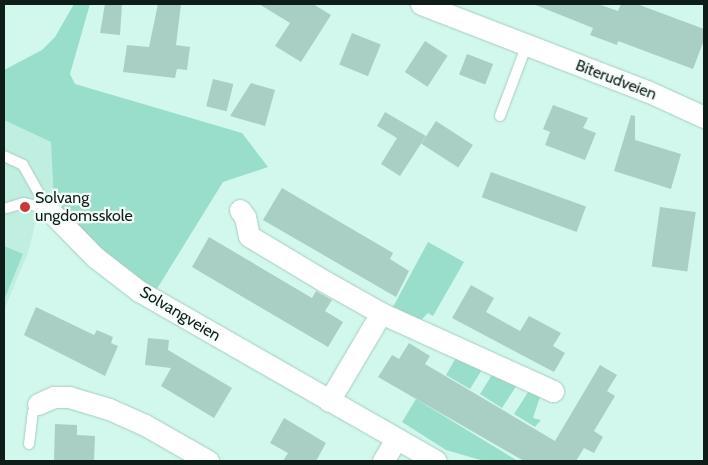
<!DOCTYPE html>
<html>
<head>
<meta charset="utf-8">
<style>
	body { margin:0 }
	#map { position:relative; width:708px; height:465px; overflow:hidden; background:#d2f8ed; font-family:Cabin,sans-serif }
	div>[style] { position:absolute }
	.built>* { inset:0; background:#c0efe1 }
	.green>* { inset:0; background:#99deca }
	.building>* { inset:0; background:#a9cec3; transform-origin:0 0 }
	.roads { filter:drop-shadow(0 0 1px #a7ccc1) drop-shadow(0 0 1px #a7ccc1) }
	.service>* { height:10px; margin:-5px; padding:0 5px; transform-origin:5px; border-radius:5px; background:#fff }
	.minor>* { height:21px; margin:-10.5px; padding:0 10.5px; transform-origin:10.5px; border-radius:10.5px; background:#fff }
	.dots>* { width:14px; height:14px; translate:-50% -50%; box-sizing:border-box; border:2px solid #f6fefb; border-radius:50% }
	span { translate:-50% -50%; white-space:nowrap; text-align:center; line-height:1.15; -webkit-text-stroke:4.5px #f6fefb; paint-order:stroke }
	.street-label { font-size:16px; color:#0f1d19 }
	.poi-label { font-size:16px; color:#0f1d19 }
	.left { translate:0 -50%; text-align:left }
	.frame { position:absolute; inset:0; border:5px solid #0f1d19; pointer-events:none }
</style>
</head>
<body>
<div id="map">
	<div class="built">
		<i style="clip-path:polygon(4px 118px,67px 144px,54px 198px,37px 217px,28px 253px,4px 310px)"></i>
	</div>
	<div class="green">
		<i style="clip-path:polygon(74px 4px,90px 4px,70px 74px,75px 84px,242px 133px,268px 167px,223px 182px,155px 292px,113px 265px,54px 202px,51px 142px,4px 120px,4px 70px,42px 50px,55px 37px)"></i>
		<i style="clip-path:polygon(428px 242px,464px 262px,433px 316px,428px 313px,421px 320px,393px 307px)"></i>
		<i style="clip-path:polygon(4px 246px,23px 254px,4px 300px)"></i>
		<i style="clip-path:polygon(457px 356px,485px 365px,470px 389px,446px 375px)"></i>
		<i style="clip-path:polygon(493px 373px,519px 382px,502px 408px,480px 394px)"></i>
		<i style="clip-path:polygon(532px 386px,540px 397px,533px 418px,541px 420px,535px 427px,514px 414px)"></i>
		<i style="clip-path:polygon(416px 399px,516px 460px,484px 461px,446px 450px,402px 422px)"></i>
	</div>
	<div class="building">
		<i style="clip-path:polygon(105px 4px,122px 4px,120px 35px,100px 33px)"></i>
		<i style="clip-path:polygon(158px 4px,181px 4px,176px 45px,190px 47px,187px 70px,177px 69px,175px 78px,123px 72px,127px 45px,149px 47px)"></i>
		<i style="clip-path:polygon(259px 4px,313px 4px,331px 15px,301px 62px,275px 46px,290px 23px)"></i>
		<i style="clip-path:polygon(533px 4px,598px 4px,618px 11px,621px 4px,637px 4px,704px 29px,704px 40px,693px 69px,618px 41px,617px 45px,590px 35px,593px 28px)"></i>
		<i style="left:352px;top:33px;width:31px;height:34px;rotate:22deg"></i>
		<i style="left:425px;top:41px;width:27px;height:37px;rotate:33deg"></i>
		<i style="left:467px;top:54px;width:28px;height:22px;rotate:21deg"></i>
		<i style="left:213px;top:79px;width:21px;height:28px;rotate:14deg"></i>
		<i style="clip-path:polygon(251px 83px,275px 90px,265px 126px,230px 116px)"></i>
		<i style="clip-path:polygon(553px 105px,588px 118px,583px 128px,596px 133px,585px 160px,545px 145px,550px 132px,543px 129px)"></i>
		<i style="clip-path:polygon(385px 112px,426px 136px,400px 176px,381px 164px,397px 138px,377px 126px)"></i>
		<i style="clip-path:polygon(631px 115px,635px 116px,635px 140px,681px 154px,671px 189px,614px 171px)"></i>
		<i style="left:436px;top:121px;width:44px;height:27px;rotate:33deg"></i>
		<i style="left:491px;top:172px;width:101px;height:27px;rotate:20deg"></i>
		<i style="clip-path:polygon(282px 188px,393px 253px,390px 259px,409px 271px,396px 297px,263px 220px)"></i>
		<i style="left:660px;top:207px;width:36px;height:60px;rotate:8deg"></i>
		<i style="clip-path:polygon(209px 237px,312px 298px,316px 291px,332px 300px,325px 311px,343px 322px,328px 347px,192px 267px)"></i>
		<i style="clip-path:polygon(471px 285px,494px 298px,486px 312px,520px 331px,529px 316px,561px 333px,553px 346px,565px 353px,554px 372px,452px 318px)"></i>
		<i style="clip-path:polygon(36px 307px,94px 335px,97px 330px,113px 337px,111px 343px,118px 346px,105px 376px,24px 335px)"></i>
		<i style="clip-path:polygon(148px 338px,169px 340px,168px 350px,232px 388px,214px 418px,161px 386px,171px 368px,145px 365px)"></i>
		<i style="clip-path:polygon(409px 343px,430px 356px,425px 364px,555px 441px,600px 365px,617px 375px,607px 391px,615px 396px,594px 431px,603px 437px,594px 453px,584px 448px,576px 461px,524px 461px,378px 377px,392px 355px,399px 359px)"></i>
		<i style="clip-path:polygon(284px 418px,326px 443px,316px 461px,283px 461px,288px 453px,270px 443px)"></i>
		<i style="clip-path:polygon(55px 424px,77px 425px,77px 435px,95px 436px,94px 461px,54px 461px)"></i>
	</div>
	<div class="roads">
		<div class="service">
			<i style="left:500px;top:116px;width:74px;rotate:-69.4deg"></i>
			<i style="left:4px;top:156px;width:21px;rotate:25deg"></i>
			<i style="left:23px;top:165px;width:49px;rotate:60.8deg"></i>
			<i style="left:7px;top:208px;width:17px;rotate:-17deg"></i>
			<i style="left:23px;top:203px;width:25px;rotate:12deg"></i>
			<i style="left:29px;top:444px;width:32px;rotate:-83deg"></i>
			<i style="left:33px;top:412px;width:9px;rotate:-58deg"></i>
		</div>
		<div class="minor">
			<i style="left:421px;top:4px;width:242px;rotate:21.1deg"></i>
			<i style="left:647px;top:91px;width:63px;rotate:24.5deg"></i>
			<i style="left:47px;top:208px;width:69px;rotate:45.6deg"></i>
			<i style="left:95px;top:257px;width:56px;rotate:37.7deg"></i>
			<i style="left:139px;top:291px;width:342px;rotate:29.8deg"></i>
			<i style="left:240px;top:210px;width:9px;rotate:54deg"></i>
			<i style="left:245px;top:217px;width:19px;rotate:78deg"></i>
			<i style="left:249px;top:236px;width:87px;rotate:31deg"></i>
			<i style="left:324px;top:281px;width:65px;rotate:29.3deg"></i>
			<i style="left:381px;top:313px;width:189px;rotate:24.4deg"></i>
			<i style="left:329px;top:401px;width:102px;rotate:-59.4deg"></i>
			<i style="left:38px;top:404px;width:17px;rotate:-24deg"></i>
			<i style="left:54px;top:397px;width:15px"></i>
			<i style="left:69px;top:397px;width:42px;rotate:16.7deg"></i>
			<i style="left:109px;top:409px;width:39px;rotate:24deg"></i>
			<i style="left:145px;top:425px;width:73px;rotate:29.7deg"></i>
			<i style="left:383px;top:461px;width:26px;rotate:-59deg"></i>
		</div>
	</div>
	<div class="dots">
		<i style="left:25px;top:207px;background:#c73839"></i>
	</div>
	<div class="street-label">
		<span style="left:616px;top:80px;rotate:21deg">Biterudveien</span>
		<span style="left:180px;top:314px;rotate:31deg">Solvangveien</span>
	</div>
	<div class="poi-label">
		<span class="left" style="left:35px;top:207px">Solvang<br>ungdomsskole</span>
	</div>
	<div class="frame"></div>
</div>
</body>
</html>
